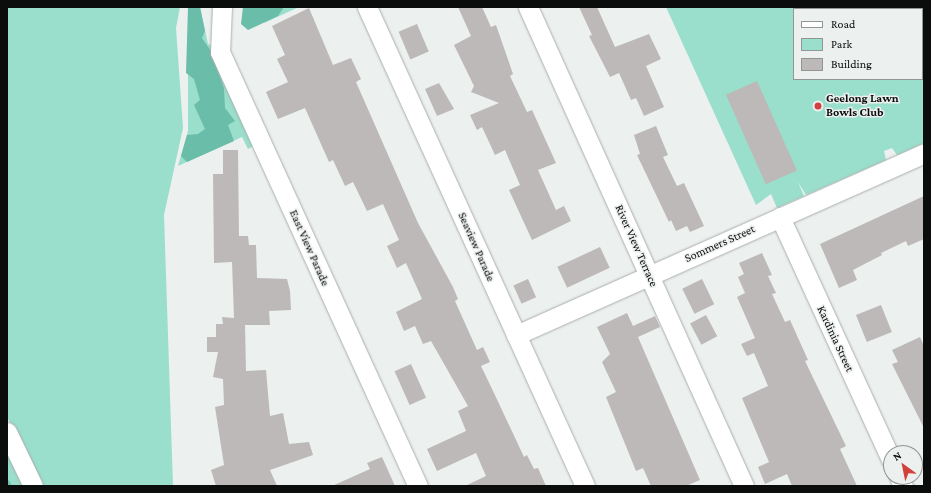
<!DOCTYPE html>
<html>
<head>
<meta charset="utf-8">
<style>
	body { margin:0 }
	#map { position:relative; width:931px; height:493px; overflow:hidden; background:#ecf0ef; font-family:"Crimson Pro",serif }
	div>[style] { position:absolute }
	.green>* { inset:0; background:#9adecc }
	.forest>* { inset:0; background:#69bda9 }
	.stream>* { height:5px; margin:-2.5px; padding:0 2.5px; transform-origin:2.5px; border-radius:2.5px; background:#70c4af }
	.building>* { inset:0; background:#bdb9b8; transform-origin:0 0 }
	.roads { filter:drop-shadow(0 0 1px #aaaead) drop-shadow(0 0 1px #aaaead) }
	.street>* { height:19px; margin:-9.5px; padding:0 9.5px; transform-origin:9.5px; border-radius:9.5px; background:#fff }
	.dots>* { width:11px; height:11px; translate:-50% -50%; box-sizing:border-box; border:2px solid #ecf0ef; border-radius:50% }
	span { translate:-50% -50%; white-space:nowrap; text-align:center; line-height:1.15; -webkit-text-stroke:3px #ecf0ef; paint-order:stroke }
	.poi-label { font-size:12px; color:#0b0c0c; font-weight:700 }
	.left { translate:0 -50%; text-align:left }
	.street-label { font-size:12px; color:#0b0c0c }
	.frame { position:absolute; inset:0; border:8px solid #0b0c0c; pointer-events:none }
	.legend { position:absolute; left:793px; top:8px; width:130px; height:72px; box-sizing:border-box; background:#ecf0ef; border:1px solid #929594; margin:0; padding:5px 7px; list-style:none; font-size:12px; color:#0b0c0c }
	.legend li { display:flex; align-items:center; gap:8px; height:20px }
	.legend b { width:20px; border:1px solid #929594 }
	.north { position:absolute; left:883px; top:445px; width:40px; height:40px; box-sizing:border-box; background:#ecf0ef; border:1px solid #929594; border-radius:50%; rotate:327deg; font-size:11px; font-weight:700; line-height:16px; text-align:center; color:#0b0c0c }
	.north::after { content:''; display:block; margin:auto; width:14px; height:18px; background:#d1423e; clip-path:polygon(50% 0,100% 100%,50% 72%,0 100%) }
</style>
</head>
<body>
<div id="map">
	<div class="green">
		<i style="clip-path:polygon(7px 7px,180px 7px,176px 28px,183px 128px,164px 215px,173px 486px,41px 486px,7px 417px)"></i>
		<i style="clip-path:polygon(188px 7px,200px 7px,208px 44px,213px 46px,257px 144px,248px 149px,242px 137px,178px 166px,188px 131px)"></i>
		<i style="clip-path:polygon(254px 7px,299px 7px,264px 23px)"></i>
		<i style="clip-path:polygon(evenodd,666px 7px,924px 7px,924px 143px,897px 155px,892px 148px,884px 151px,886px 160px,806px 195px,798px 182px,804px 196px,777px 208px,771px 194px,756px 205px,666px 7px,794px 9px,922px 9px,922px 79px,794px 79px,794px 9px)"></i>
		<i style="clip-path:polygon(7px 441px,29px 486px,7px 486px)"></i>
	</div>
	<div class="forest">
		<i style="clip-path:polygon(188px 7px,200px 7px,205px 31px,202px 38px,211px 51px,224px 88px,225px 108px,235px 121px,228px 125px,234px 141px,187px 162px,181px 156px,187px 135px,198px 134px,205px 129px,194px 105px,200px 100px,194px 79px,186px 73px)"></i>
		<i style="clip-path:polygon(243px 7px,284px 7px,278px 16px,248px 30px,241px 24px)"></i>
	</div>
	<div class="stream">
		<i style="left:7px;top:482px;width:4px;rotate:63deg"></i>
	</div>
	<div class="building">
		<i style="clip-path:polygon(458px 7px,482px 7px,491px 27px,496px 25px,513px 74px,510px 76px,527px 112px,532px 110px,556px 163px,538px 170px,556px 210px,564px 206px,571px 221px,532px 240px,509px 190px,520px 185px,505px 150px,495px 155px,482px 127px,477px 130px,470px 115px,499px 103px,471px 92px,474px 86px,454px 45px,471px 36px)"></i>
		<i style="clip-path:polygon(579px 7px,597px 7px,615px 47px,649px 34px,661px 59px,646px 66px,664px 107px,644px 116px,636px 98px,631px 100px,619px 73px,610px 77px,589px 36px,592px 35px)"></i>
		<i style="clip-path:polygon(309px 8px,333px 65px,351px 58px,361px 79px,356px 82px,418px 223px,453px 287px,458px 299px,455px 301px,477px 350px,483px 347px,490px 362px,481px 366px,494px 393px,524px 457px,527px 455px,534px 469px,538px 468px,546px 486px,465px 486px,486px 476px,476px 453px,437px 471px,427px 449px,466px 431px,458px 411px,468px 406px,431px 341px,423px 344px,415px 326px,404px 331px,396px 312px,422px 299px,406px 263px,397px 268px,387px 246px,399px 240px,383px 204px,367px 211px,353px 182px,345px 186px,333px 160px,329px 162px,305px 108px,278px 119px,266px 92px,288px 82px,277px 59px,285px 55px,272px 26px)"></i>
		<i style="left:417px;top:24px;width:30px;height:20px;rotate:67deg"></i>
		<i style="left:757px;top:81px;width:98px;height:34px;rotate:66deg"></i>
		<i style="clip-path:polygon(439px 83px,454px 109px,437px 116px,425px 89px)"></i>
		<i style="clip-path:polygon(656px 126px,668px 155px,663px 157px,677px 186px,684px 183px,704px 226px,690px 232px,687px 226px,676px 231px,671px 220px,669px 222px,637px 155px,640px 154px,634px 135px)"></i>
		<i style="clip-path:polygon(223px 150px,238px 150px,239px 236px,248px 236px,249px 245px,256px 245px,257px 278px,287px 279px,290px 291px,291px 310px,269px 311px,270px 325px,245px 325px,246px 371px,266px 370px,270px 416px,283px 413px,289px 444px,309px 442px,313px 455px,270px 470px,277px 486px,216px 486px,211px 470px,224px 465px,215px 407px,224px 405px,223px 379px,213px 377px,218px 352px,207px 352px,207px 337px,216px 337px,216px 324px,223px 324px,222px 317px,234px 318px,232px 262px,214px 263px,213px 174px,223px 174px)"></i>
		<i style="clip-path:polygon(924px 196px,924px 239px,908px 246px,906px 241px,881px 253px,882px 255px,853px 270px,857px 280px,839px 288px,820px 244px)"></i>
		<i style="left:600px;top:247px;width:23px;height:47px;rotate:65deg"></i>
		<i style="clip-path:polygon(762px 253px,772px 275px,768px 276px,776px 293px,772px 294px,785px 322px,790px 320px,808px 360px,805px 361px,846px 446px,840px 449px,857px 486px,792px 486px,787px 474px,765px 484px,758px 467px,769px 462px,742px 398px,768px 386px,754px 353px,747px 356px,741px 344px,755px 338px,737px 297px,745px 293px,738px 277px,744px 274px,739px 263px)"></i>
		<i style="left:528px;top:279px;width:20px;height:16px;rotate:66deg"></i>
		<i style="left:702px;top:279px;width:28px;height:22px;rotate:64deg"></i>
		<i style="left:881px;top:305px;width:29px;height:27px;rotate:68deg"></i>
		<i style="clip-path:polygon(627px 313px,633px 326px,655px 316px,660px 327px,638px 337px,700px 480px,686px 486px,651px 486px,643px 468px,636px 471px,606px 397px,616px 392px,602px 362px,610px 354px,597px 327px)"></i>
		<i style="left:706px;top:315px;width:24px;height:18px;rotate:62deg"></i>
		<i style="clip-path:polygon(920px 337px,924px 346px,924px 428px,892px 364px,898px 362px,892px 350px)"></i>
		<i style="left:411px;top:364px;width:37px;height:18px;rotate:66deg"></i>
		<i style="clip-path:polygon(382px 457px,395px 486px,332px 486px,370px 469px,367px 463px)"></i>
	</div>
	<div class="roads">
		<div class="street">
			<i style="left:222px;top:7px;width:45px;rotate:92.5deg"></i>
			<i style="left:220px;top:52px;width:477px;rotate:65.5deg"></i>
			<i style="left:367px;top:7px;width:526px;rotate:65.53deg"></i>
			<i style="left:528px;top:7px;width:525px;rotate:65.73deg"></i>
			<i style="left:780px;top:217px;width:267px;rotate:65.4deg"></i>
			<i style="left:516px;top:335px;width:447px;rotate:-24deg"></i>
			<i style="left:7px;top:432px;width:60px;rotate:64.3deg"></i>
			<i style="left:899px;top:477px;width:10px;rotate:66deg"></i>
		</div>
	</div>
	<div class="dots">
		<i style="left:818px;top:106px;background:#d1423e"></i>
	</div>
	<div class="poi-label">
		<span class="left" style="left:826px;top:106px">Geelong Lawn<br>Bowls Club</span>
	</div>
	<div class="street-label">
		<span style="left:720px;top:244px;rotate:-24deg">Sommers Street</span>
		<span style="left:636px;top:246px;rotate:66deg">River View Terrace</span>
		<span style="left:476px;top:247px;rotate:66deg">Seaview Parade</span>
		<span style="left:309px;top:248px;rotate:66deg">East View Parade</span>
		<span style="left:835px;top:339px;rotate:65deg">Kardinia Street</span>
	</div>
	<div class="frame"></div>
	<ul class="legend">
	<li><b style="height:5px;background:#fff"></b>Road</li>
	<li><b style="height:11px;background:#9adecc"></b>Park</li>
	<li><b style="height:11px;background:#bdb9b8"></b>Building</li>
	</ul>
	<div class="north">N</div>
</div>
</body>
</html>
